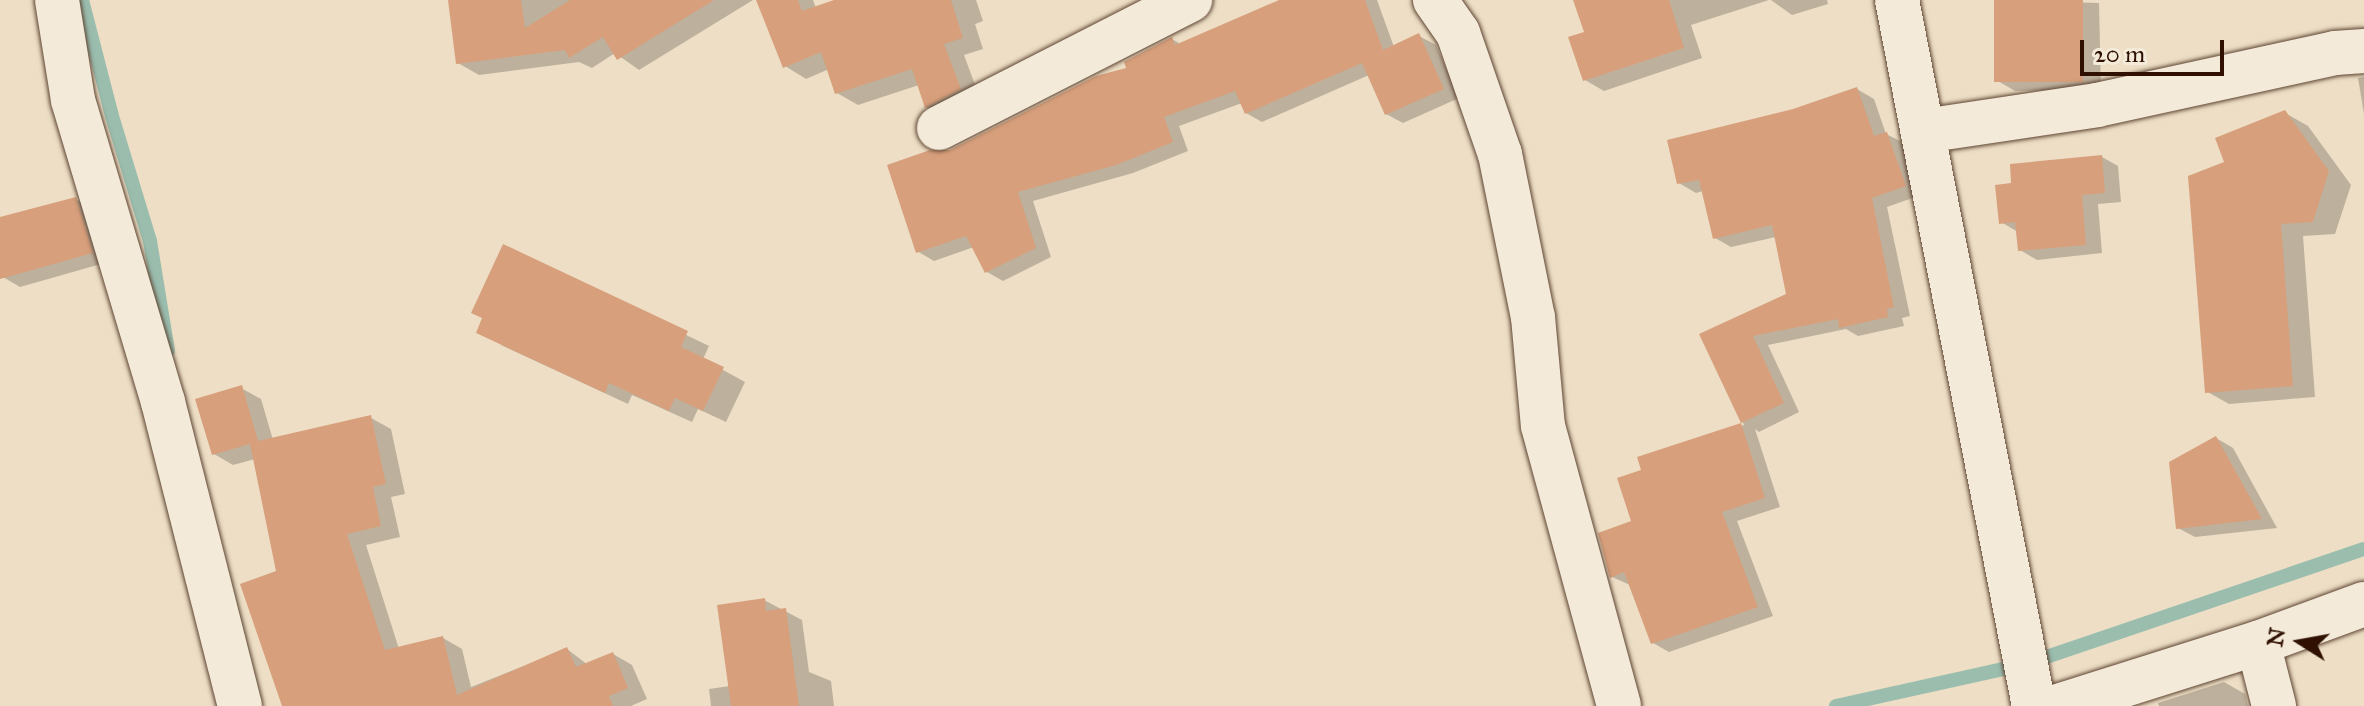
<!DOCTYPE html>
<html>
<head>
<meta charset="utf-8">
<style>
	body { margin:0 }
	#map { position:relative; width:2364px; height:706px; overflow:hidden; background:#eddec5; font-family:"IM FELL Great Primer",serif }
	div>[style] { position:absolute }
	.shadow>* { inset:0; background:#0003 }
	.stream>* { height:14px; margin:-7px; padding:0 7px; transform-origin:7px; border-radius:7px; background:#9abdae }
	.building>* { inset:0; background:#d79f7c; transform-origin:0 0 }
	.roads { filter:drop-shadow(0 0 2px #5e4432) drop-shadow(0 0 2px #5e4432) }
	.street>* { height:44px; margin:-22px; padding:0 22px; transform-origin:22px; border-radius:22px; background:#f3ead9 }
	span { translate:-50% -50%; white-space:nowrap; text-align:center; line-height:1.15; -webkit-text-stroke:7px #f3ead9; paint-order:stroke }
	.north { position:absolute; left:2260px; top:602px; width:80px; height:80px; -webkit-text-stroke:6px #f3ead9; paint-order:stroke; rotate:281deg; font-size:22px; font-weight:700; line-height:32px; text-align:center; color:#2f1001 }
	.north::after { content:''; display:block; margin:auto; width:28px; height:36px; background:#2f1001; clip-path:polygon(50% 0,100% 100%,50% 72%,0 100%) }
	.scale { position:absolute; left:2080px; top:40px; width:144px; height:36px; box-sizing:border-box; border:4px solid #2f1001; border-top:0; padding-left:10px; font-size:24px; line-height:28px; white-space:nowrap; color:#2f1001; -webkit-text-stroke:6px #f3ead9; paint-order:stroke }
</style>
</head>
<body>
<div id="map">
	<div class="shadow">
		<i style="clip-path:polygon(450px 0,753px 0,639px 70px,615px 53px,592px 68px,579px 62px,479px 75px,458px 63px)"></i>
		<i style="clip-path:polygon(758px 0,813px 0,816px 8px,840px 0,976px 0,983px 21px,975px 24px,983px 49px,964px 55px,981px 101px,948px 119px,926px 107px,919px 85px,858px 105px,837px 93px,829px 69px,806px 79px,785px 66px)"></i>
		<i style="clip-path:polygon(1284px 0,1377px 0,1394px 47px,1419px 36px,1436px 45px,1459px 98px,1403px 123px,1386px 114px,1369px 75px,1262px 122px,1246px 113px,1242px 103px,1179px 126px,1188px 151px,1133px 173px,1033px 201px,1051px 257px,1003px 281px,987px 272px,974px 247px,934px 261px,917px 251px,951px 152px,1129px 69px,1172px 39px,1182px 45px)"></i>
		<i style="clip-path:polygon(1575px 0,1769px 0,1691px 25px,1702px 58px,1604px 91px,1585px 80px,1586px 33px)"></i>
		<i style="clip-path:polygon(1771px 0,1827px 0,1828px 4px,1792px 15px)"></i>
		<i style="clip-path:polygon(1996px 0,2099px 3px,2101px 89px,2015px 91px,1998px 81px)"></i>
		<i style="clip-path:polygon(2364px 77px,2364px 114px,2358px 78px)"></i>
		<i style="clip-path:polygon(1857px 89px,1874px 99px,1886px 134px,1904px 143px,1921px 195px,1887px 207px,1910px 316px,1902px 318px,1904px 326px,1858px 336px,1846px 329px,1768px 345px,1799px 412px,1759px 432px,1755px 429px,1780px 507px,1737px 521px,1773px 616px,1669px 652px,1653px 643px,1630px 585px,1612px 577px,1633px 522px,1644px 472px,1640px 459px,1744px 425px,1702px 335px,1788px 295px,1776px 237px,1731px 247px,1715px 238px,1703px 191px,1696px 193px,1679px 183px,1793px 111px)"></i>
		<i style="clip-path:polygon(2285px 113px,2308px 126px,2351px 185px,2335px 234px,2303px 236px,2315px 397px,2229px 404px,2206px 391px,2227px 164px)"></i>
		<i style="clip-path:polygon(2102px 157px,2118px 166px,2121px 202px,2098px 204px,2102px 253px,2037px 260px,2020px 250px,2018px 232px,2001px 222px,2013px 185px)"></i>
		<i style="clip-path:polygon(75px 199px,92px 208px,108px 262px,20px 287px,3px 277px,0 219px)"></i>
		<i style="clip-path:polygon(504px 247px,709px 346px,703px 359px,745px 382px,726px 422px,698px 409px,692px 422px,632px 395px,628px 404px,501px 345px)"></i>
		<i style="clip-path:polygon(241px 388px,261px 399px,273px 440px,371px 418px,391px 429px,405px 494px,391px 497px,400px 537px,366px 545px,399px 649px,443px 638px,462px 649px,471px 687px,567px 649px,588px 665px,613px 654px,632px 665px,647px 699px,631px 706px,284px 706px,279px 573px,255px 459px,233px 465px,214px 454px)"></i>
		<i style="clip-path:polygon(2216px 438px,2233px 448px,2277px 528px,2195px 537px,2178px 528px)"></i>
		<i style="clip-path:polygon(764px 600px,802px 620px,809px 672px,831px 681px,834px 706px,711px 706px,709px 689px,730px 686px)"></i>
		<i style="clip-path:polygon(2224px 682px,2245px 694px,2248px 706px,2159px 706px,2158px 703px)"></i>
	</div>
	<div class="stream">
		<i style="left:82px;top:0;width:120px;rotate:75.5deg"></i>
		<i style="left:112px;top:116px;width:131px;rotate:73.1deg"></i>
		<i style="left:150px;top:241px;width:111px;rotate:80.7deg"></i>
		<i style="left:1836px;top:706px;width:195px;rotate:-12.5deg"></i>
		<i style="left:2026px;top:664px;width:357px;rotate:-18.8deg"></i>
	</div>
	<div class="building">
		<i style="clip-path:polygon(448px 0,521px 0,525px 28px,570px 0,714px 0,617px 60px,603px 37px,569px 58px,565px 50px,456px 64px)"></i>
		<i style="clip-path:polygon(756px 0,798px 0,802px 11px,834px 0,951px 0,963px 38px,944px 44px,961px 89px,925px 108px,912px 69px,835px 94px,821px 52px,783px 68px)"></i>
		<i style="clip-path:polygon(1279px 0,1365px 0,1383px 50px,1419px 33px,1444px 89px,1385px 115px,1362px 63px,1245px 114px,1235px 91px,1164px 117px,1173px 142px,1116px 165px,1018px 192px,1036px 248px,985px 273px,966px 236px,916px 253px,887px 165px,930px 150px,950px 150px,1096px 76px,1126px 68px,1124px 62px,1172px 37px,1175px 45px)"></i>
		<i style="clip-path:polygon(1573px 0,1669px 0,1684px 48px,1583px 81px,1568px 37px,1584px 32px)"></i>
		<i style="left:1994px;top:0;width:89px;height:82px"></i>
		<i style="clip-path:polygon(1857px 87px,1874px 136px,1887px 132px,1906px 186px,1872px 198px,1894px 307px,1887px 309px,1888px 317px,1839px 328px,1838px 319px,1753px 336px,1784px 403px,1741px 423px,1699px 334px,1786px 294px,1772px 225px,1713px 239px,1699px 180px,1677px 184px,1667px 140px,1793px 109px)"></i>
		<i style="clip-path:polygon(2285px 110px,2329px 171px,2313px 222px,2281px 224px,2293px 386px,2205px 393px,2188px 176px,2224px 162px,2215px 138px)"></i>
		<i style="clip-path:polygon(2102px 155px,2105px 193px,2082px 195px,2086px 245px,2018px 251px,2015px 222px,1999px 224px,1995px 185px,2011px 183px,2010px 164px)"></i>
		<i style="clip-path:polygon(76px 197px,93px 253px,0 279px,0 217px)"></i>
		<i style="clip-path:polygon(503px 244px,688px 331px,681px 347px,724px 367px,703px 411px,675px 398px,669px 411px,609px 383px,605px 393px,476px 333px,482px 318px,471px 313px)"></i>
		<i style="clip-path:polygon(242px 385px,258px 441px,371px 415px,386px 484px,373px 487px,381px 526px,347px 534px,385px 650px,443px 636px,457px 695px,567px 647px,576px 667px,613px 652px,628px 688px,609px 696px,613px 706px,282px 706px,240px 584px,276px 571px,250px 444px,212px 455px,195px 399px)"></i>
		<i style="clip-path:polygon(1741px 423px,1765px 498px,1722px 512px,1758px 607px,1651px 644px,1624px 572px,1610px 578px,1598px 533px,1631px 521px,1617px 478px,1641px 470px,1637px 457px)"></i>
		<i style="clip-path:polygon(2216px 436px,2262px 519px,2176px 529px,2169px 462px)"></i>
		<i style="clip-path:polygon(765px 598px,766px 611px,786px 608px,799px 706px,731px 706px,717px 605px)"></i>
	</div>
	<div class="roads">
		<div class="street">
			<i style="left:57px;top:0;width:101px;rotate:80.9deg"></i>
			<i style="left:73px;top:100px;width:315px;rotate:73.4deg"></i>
			<i style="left:163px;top:402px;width:314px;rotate:75.8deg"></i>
			<i style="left:1435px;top:0;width:40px;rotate:55.1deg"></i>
			<i style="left:1458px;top:33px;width:128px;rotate:70.9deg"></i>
			<i style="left:1500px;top:154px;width:166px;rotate:78.6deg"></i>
			<i style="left:1533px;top:317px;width:109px;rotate:84.8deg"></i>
			<i style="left:1543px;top:426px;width:290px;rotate:74.8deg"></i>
			<i style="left:1897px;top:0;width:719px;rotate:79.02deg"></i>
			<i style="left:939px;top:128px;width:282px;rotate:-27deg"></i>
			<i style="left:1924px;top:131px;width:175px;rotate:-8.5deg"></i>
			<i style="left:2097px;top:105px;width:244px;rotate:-12.3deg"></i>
			<i style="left:2335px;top:53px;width:29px;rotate:-4deg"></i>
			<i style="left:2258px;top:643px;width:65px;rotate:75.7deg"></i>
			<i style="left:2058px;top:706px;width:210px;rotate:-17.5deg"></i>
			<i style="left:2258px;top:643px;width:113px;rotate:-20.2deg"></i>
		</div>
	</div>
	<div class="north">N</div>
	<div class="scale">20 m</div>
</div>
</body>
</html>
